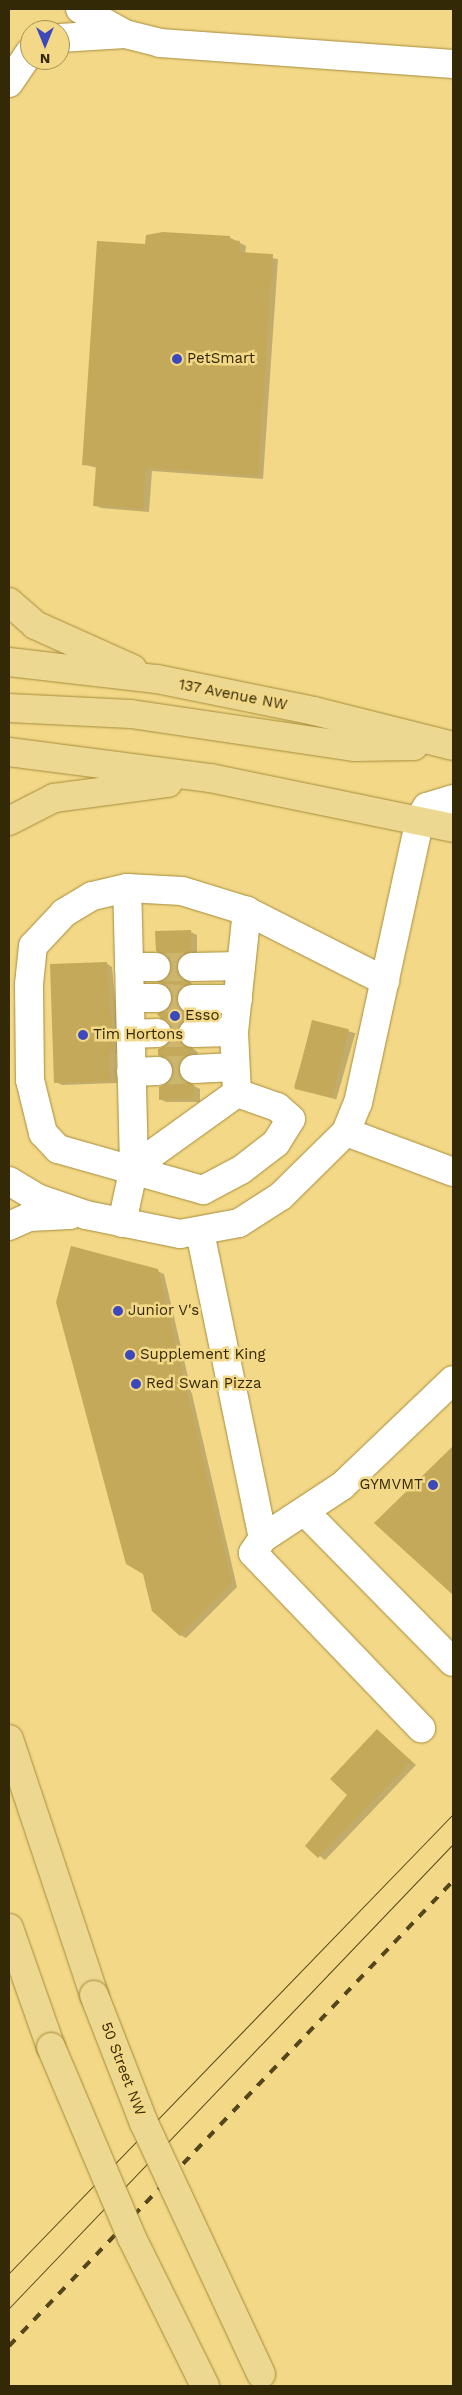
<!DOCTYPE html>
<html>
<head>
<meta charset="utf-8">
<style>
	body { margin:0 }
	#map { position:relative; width:462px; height:2395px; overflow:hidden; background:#f2d887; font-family:"Work Sans",sans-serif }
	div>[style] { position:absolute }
	.shadow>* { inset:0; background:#0003; transform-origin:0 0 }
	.building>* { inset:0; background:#c3a959; transform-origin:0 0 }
	.minor-tunnel>* { height:28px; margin-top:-14px; transform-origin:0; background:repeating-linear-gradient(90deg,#ccb56d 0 28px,transparent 0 42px) }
	.roads { filter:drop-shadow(0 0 1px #a68c3b) drop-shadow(0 0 1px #a68c3b) }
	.minor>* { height:28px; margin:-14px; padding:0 14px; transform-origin:14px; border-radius:14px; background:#fff }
	.major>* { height:28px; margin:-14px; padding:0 14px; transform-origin:14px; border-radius:14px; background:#edd892 }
	.tram>* { height:1px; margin:-0.5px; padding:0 0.5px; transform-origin:0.5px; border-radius:0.5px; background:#54461b }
	.rail>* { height:4px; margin-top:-2px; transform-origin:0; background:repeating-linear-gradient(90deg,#54461b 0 9px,transparent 0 18px) }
	.bridges { filter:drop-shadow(0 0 1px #a48a32) drop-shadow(0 0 1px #a48a32) }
	.major-bridge>* { height:28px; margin:-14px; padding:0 14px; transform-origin:14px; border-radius:14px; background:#edd892 }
	.dots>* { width:14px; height:14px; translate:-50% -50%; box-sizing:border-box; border:2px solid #f2d887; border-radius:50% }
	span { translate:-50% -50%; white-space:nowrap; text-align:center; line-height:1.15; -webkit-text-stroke:5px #f2d887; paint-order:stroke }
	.poi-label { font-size:15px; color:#342906 }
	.left { translate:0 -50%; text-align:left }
	.right { translate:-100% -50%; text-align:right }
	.street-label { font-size:15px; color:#342906 }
	.frame { position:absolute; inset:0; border:10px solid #342906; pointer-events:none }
	.north { position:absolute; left:20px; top:20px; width:50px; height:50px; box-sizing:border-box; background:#f2d887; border:1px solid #a69253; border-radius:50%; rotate:180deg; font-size:14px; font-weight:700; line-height:20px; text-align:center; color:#342906 }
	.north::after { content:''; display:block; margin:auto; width:18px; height:22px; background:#3b49bc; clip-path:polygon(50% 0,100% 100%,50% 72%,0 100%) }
</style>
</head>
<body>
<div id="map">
	<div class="shadow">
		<i style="clip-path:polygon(229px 237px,246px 246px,245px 254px,278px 259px,263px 479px,152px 471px,149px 512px,101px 508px,95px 505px,97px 468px,83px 464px,147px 245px)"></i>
		<i style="clip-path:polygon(191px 932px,197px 935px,197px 955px,182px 972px,185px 980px,196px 987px,182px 1004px,197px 1019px,185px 1028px,183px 1038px,198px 1053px,184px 1073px,187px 1082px,200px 1089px,200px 1102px,166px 1102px,160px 1099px,175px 1071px,167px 1047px,174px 1033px,174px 997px,160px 982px,170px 976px,173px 966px,157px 951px)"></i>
		<i style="clip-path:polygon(106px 963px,112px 967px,120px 1054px,116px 1054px,117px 1083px,62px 1085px,56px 1082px)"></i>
		<i style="left:313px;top:1021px;width:44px;height:69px;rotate:16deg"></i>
		<i style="clip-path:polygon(157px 1271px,164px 1274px,237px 1587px,186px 1638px,180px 1635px)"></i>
		<i style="clip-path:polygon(453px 1447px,453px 1593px,375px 1523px)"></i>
		<i style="clip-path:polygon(377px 1730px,416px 1765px,325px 1860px,307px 1846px,349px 1794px)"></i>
	</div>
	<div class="building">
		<i style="clip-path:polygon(163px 232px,230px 236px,230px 240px,240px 241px,239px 252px,273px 254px,258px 476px,146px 468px,143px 509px,93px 506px,96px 466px,82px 465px,97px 241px,145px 244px,146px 235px)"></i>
		<i style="clip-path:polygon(191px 930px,191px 951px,179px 959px,176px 968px,179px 975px,192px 983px,179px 991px,176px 999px,184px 1012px,193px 1015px,180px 1025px,177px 1034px,185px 1046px,193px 1049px,178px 1069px,181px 1078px,194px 1085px,194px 1099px,159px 1100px,159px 1087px,167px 1084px,174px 1071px,171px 1062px,158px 1055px,158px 1049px,166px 1046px,173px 1033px,157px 1014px,170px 1006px,173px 998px,165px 985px,157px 982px,169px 975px,172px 967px,164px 954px,156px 951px,155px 931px)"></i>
		<i style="clip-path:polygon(107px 962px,114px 1051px,110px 1051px,111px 1081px,54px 1083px,50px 964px)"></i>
		<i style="left:312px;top:1020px;width:38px;height:71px;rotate:14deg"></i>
		<i style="clip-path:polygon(71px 1246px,158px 1269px,232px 1583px,180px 1636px,152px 1611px,143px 1574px,126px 1564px,56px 1302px)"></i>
		<i style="clip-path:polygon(453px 1446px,453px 1595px,374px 1523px)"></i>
		<i style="clip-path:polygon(377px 1729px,411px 1761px,318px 1858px,305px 1846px,347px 1795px,330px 1779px)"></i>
	</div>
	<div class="minor-tunnel">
		<i style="left:156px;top:967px;width:36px"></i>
		<i style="left:157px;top:998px;width:35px;rotate:2deg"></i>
		<i style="left:157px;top:1033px;width:36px"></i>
		<i style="left:158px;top:1071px;width:36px;rotate:-3deg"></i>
	</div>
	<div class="roads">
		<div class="minor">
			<i style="left:80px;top:9px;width:51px;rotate:29.1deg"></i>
			<i style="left:60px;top:38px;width:65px;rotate:-3.5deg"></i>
			<i style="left:125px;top:34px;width:36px;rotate:14deg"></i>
			<i style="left:160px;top:43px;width:294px;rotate:4.1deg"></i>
			<i style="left:9px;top:83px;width:37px;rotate:-56deg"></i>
			<i style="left:127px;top:888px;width:36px;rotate:167deg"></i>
			<i style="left:92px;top:896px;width:33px;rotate:149deg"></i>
			<i style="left:64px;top:913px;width:45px;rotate:133.2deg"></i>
			<i style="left:33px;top:946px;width:39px;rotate:96deg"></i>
			<i style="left:29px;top:985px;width:95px;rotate:89.4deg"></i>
			<i style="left:30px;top:1080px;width:55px;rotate:76.2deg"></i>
			<i style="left:43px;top:1133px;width:22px;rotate:47deg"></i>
			<i style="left:58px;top:1149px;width:151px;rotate:15.8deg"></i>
			<i style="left:203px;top:1190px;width:43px;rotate:-27.8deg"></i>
			<i style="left:241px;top:1170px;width:44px;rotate:-37.6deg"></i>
			<i style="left:276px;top:1143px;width:28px;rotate:-58deg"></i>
			<i style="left:291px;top:1119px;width:18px;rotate:-139deg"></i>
			<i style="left:277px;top:1107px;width:42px;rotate:-160.7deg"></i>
			<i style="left:129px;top:967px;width:27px"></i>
			<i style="left:192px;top:967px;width:49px;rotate:-1.2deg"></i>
			<i style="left:130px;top:998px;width:27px"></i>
			<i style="left:192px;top:999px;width:46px"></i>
			<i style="left:193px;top:1033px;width:41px;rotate:-1.4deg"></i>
			<i style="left:131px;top:1034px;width:26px;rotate:-2deg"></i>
			<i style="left:194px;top:1069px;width:41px;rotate:-2.8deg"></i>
			<i style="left:131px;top:1072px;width:27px;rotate:-2deg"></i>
			<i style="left:237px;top:1093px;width:61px;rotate:-92.8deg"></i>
			<i style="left:234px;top:1032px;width:122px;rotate:-83.9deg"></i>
			<i style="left:346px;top:1132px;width:114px;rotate:20.5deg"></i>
			<i style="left:134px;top:1167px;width:127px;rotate:-35.7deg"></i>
			<i style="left:9px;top:1181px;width:33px;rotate:31deg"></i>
			<i style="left:37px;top:1198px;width:52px;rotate:19.1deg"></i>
			<i style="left:86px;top:1215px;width:96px;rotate:11.4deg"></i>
			<i style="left:180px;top:1234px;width:60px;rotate:-10.6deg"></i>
			<i style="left:239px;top:1223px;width:50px;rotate:-32.7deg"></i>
			<i style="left:281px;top:1196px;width:91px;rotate:-44.6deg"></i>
			<i style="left:346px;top:1132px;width:31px;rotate:-68deg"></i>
			<i style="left:358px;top:1103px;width:292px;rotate:-77.7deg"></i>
			<i style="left:420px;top:818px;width:13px;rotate:-58deg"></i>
			<i style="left:427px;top:807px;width:27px;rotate:-17deg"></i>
			<i style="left:122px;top:1223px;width:57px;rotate:-77.9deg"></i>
			<i style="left:134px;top:1167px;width:279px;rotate:-91.4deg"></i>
			<i style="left:127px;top:888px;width:55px;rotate:3.1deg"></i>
			<i style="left:182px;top:891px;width:68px;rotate:17.1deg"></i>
			<i style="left:247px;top:911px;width:155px;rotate:26.9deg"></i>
			<i style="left:9px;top:1226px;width:22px;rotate:-24deg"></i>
			<i style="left:29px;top:1217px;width:41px;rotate:-2.8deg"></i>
			<i style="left:200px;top:1232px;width:312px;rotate:78.4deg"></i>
			<i style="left:263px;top:1538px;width:18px;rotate:124deg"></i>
			<i style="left:253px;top:1553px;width:243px;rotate:46.2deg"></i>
			<i style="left:306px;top:1513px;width:209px;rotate:45.4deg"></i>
			<i style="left:263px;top:1538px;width:95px;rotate:-33.4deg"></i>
			<i style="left:342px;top:1486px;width:153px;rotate:-43.7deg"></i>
		</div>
		<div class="major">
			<i style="left:9px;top:602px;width:35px;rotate:41deg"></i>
			<i style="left:35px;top:625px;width:107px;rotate:24.2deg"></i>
			<i style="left:9px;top:662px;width:149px;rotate:6.6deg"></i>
			<i style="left:157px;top:679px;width:160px;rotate:11.5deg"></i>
			<i style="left:314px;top:711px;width:143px;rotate:14.1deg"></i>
			<i style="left:9px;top:708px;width:122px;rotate:2.8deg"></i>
			<i style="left:131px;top:714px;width:225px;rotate:8.4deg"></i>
			<i style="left:354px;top:747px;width:60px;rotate:-1deg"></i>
			<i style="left:9px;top:752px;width:203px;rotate:7.4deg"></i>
			<i style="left:210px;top:778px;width:248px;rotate:11.6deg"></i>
			<i style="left:9px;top:821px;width:51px;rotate:-27.1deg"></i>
			<i style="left:54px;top:798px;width:115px;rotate:-7.5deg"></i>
			<i style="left:9px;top:1739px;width:270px;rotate:71.6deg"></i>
			<i style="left:9px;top:1928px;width:126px;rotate:70.6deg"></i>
		</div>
	</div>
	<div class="tram">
		<i style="left:9px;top:2273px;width:639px;rotate:-45.95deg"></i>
		<i style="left:9px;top:2308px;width:642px;rotate:-46.26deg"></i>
	</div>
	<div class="rail">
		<i style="left:9px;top:2346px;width:643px;rotate:-46.32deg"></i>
	</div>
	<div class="bridges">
		<div class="major-bridge">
			<i style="left:94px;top:1995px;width:137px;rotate:68.7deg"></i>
			<i style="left:144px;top:2123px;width:277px;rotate:65deg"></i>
			<i style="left:51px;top:2047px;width:207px;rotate:67deg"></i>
			<i style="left:132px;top:2238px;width:165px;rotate:63.7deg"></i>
		</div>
	</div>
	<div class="dots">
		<i style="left:177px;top:359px;background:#3b49bc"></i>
		<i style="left:175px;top:1016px;background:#3b49bc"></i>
		<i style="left:83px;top:1035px;background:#3b49bc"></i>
		<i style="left:118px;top:1311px;background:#3b49bc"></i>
		<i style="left:130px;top:1355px;background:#3b49bc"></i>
		<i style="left:136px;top:1384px;background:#3b49bc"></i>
		<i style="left:433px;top:1485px;background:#3b49bc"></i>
	</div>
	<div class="poi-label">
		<span class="left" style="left:187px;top:359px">PetSmart</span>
		<span class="left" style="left:185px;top:1016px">Esso</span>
		<span class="left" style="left:93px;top:1035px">Tim Hortons</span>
		<span class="left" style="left:128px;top:1311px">Junior V's</span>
		<span class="left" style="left:140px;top:1355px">Supplement King</span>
		<span class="left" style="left:146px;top:1384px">Red Swan Pizza</span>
		<span class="right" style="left:423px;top:1485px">GYMVMT</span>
	</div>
	<div class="street-label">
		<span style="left:233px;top:695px;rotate:11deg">137 Avenue NW</span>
		<span style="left:123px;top:2069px;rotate:69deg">50 Street NW</span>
	</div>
	<div class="frame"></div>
	<div class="north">N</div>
</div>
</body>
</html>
